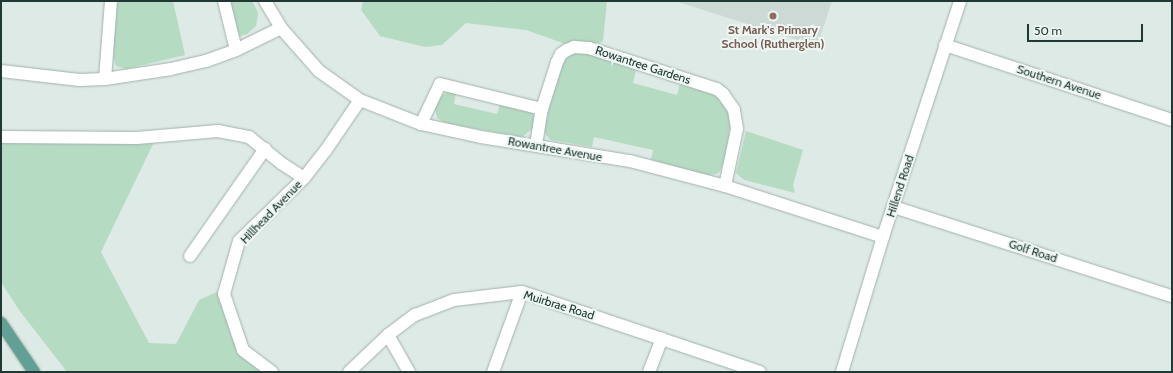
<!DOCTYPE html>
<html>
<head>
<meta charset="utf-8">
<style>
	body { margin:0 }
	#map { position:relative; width:1173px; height:373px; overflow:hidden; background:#deeae5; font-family:Cabin,sans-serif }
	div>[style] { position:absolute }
	.built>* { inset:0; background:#ccd9d4 }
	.green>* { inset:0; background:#b6dbc3 }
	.roads { filter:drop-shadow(0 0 1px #a1b1ac) drop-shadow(0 0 1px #a1b1ac) }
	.street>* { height:12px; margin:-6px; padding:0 6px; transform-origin:6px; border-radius:6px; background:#fff }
	.primary>* { height:12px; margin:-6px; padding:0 6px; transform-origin:6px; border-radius:6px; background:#629f95 }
	.dots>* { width:11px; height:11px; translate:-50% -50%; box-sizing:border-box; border:2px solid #eef6f3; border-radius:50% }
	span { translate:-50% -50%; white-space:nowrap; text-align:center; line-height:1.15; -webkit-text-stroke:4px #eef6f3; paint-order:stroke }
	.education-label { font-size:12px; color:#785e54; font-weight:700 }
	.street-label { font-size:12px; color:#203934 }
	.frame { position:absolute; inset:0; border:2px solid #203934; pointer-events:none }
	.scale { position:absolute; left:1027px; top:24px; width:116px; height:18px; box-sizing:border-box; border:2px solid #203934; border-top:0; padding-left:5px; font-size:12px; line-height:14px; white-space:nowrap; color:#203934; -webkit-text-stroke:3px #eef6f3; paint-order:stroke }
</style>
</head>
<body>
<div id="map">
	<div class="built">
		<i style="clip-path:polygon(675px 1px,832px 1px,817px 46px)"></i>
	</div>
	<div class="green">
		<i style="clip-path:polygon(121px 1px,173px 1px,185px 55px,126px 69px,116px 66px,113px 56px,116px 7px,117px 3px)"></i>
		<i style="clip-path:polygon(230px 1px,252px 1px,257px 10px,258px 15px,256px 26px,247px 34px,240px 36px,237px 32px)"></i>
		<i style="clip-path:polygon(363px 1px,486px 1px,491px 3px,489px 1px,607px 1px,603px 41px,597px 45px,574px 47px,526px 30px,466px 23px,442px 45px,425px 47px,380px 36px,361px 10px)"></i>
		<i style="clip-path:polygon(583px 52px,636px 70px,633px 83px,677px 95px,680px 84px,718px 96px,729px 112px,731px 120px,725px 160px,720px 171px,717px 174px,708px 175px,651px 160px,653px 150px,594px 137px,592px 147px,551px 140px,546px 135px,544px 129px,560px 67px,567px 57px,572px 54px)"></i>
		<i style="clip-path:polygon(449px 91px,456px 93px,454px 104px,497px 114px,500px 104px,528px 111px,533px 114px,535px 120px,533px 128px,522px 137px,445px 123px,437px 118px,435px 108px,440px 97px)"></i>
		<i style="clip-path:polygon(746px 131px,803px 150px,793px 185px,795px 193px,744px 180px,736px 173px)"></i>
		<i style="clip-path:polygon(1px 141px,154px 142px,101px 252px,149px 343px,176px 344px,199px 300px,219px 291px,230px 332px,241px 355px,263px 372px,67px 372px,19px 310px,1px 282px)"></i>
	</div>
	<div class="roads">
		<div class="street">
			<i style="left:224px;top:1px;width:50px;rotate:76.2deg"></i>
			<i style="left:265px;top:1px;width:31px;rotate:59deg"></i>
			<i style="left:281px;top:28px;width:57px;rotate:48.5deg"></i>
			<i style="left:319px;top:71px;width:50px;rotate:35.3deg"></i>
			<i style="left:360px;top:100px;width:66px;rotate:21.5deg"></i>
			<i style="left:421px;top:124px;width:61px;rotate:12.2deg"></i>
			<i style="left:481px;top:137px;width:151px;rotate:9.2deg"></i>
			<i style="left:630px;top:161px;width:98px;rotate:14.7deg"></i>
			<i style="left:725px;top:186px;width:166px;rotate:17.9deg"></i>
			<i style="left:945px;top:45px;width:239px;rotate:18.3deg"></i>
			<i style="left:1px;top:71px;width:79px;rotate:6.6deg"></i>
			<i style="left:79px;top:80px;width:26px;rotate:-2deg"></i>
			<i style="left:105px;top:79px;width:67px;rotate:-8.6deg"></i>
			<i style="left:171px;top:69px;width:36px;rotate:-13deg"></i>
			<i style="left:206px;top:61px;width:32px;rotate:-20deg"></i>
			<i style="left:236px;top:50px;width:50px;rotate:-26.1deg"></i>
			<i style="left:105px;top:79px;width:78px;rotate:-85.6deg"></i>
			<i style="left:421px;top:124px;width:44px;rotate:-64.6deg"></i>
			<i style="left:440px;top:84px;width:105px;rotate:13.8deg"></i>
			<i style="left:1px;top:137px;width:136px;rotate:0.4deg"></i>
			<i style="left:137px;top:138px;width:81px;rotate:-4.9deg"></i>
			<i style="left:218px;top:131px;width:32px;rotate:11deg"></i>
			<i style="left:249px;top:137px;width:41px;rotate:39.1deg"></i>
			<i style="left:281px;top:163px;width:27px;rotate:33deg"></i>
			<i style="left:536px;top:145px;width:36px;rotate:-81deg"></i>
			<i style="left:542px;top:109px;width:49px;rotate:-72.3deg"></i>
			<i style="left:557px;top:62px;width:9px;rotate:-63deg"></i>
			<i style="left:561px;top:54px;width:7px;rotate:-34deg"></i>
			<i style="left:567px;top:50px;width:8px;rotate:-23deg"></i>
			<i style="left:574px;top:47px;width:15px;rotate:4deg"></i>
			<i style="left:589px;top:48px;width:134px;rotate:17.8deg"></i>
			<i style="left:717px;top:89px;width:8px;rotate:40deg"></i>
			<i style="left:723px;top:94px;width:19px;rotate:55deg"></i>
			<i style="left:734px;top:110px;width:19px;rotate:81deg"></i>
			<i style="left:737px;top:129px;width:58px;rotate:101.9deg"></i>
			<i style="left:894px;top:207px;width:292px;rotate:17.8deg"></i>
			<i style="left:190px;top:256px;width:131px;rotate:-55deg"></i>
			<i style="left:388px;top:335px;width:43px;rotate:60.4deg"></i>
			<i style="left:272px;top:372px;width:36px;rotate:-143deg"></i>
			<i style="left:243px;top:350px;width:59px;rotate:-108.7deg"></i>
			<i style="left:224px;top:294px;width:55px;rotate:-74.2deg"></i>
			<i style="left:239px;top:241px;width:91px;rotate:-44.1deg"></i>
			<i style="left:304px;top:178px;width:36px;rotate:-52deg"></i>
			<i style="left:326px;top:150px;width:60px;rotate:-55.8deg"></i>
			<i style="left:349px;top:372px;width:54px;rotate:-43.5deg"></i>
			<i style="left:388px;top:335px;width:34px;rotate:-37deg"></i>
			<i style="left:415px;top:315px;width:42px;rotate:-21deg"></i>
			<i style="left:454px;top:300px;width:68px;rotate:-6.7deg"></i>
			<i style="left:522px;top:292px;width:251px;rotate:18.6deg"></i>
			<i style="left:493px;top:372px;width:85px;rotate:-70.1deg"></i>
			<i style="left:649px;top:372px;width:36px;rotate:-69deg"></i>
			<i style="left:842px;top:372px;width:141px;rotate:-73.1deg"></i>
			<i style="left:883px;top:237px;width:248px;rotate:-71.9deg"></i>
		</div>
		<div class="primary">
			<i style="left:1px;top:323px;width:59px;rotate:56deg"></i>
		</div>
	</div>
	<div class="dots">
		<i style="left:773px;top:16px;background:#8d6e63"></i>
	</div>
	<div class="education-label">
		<span style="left:773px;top:37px">St Mark's Primary<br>School (Rutherglen)</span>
	</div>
	<div class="street-label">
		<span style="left:643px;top:65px;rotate:18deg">Rowantree Gardens</span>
		<span style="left:1059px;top:82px;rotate:18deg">Southern Avenue</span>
		<span style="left:555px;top:149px;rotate:10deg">Rowantree Avenue</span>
		<span style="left:900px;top:186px;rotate:-72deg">Hillend Road</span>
		<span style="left:271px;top:212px;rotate:-46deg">Hillhead Avenue</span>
		<span style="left:1033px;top:251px;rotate:18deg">Golf Road</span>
		<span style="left:559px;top:305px;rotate:17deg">Muirbrae Road</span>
	</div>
	<div class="frame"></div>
	<div class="scale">50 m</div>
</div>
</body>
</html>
